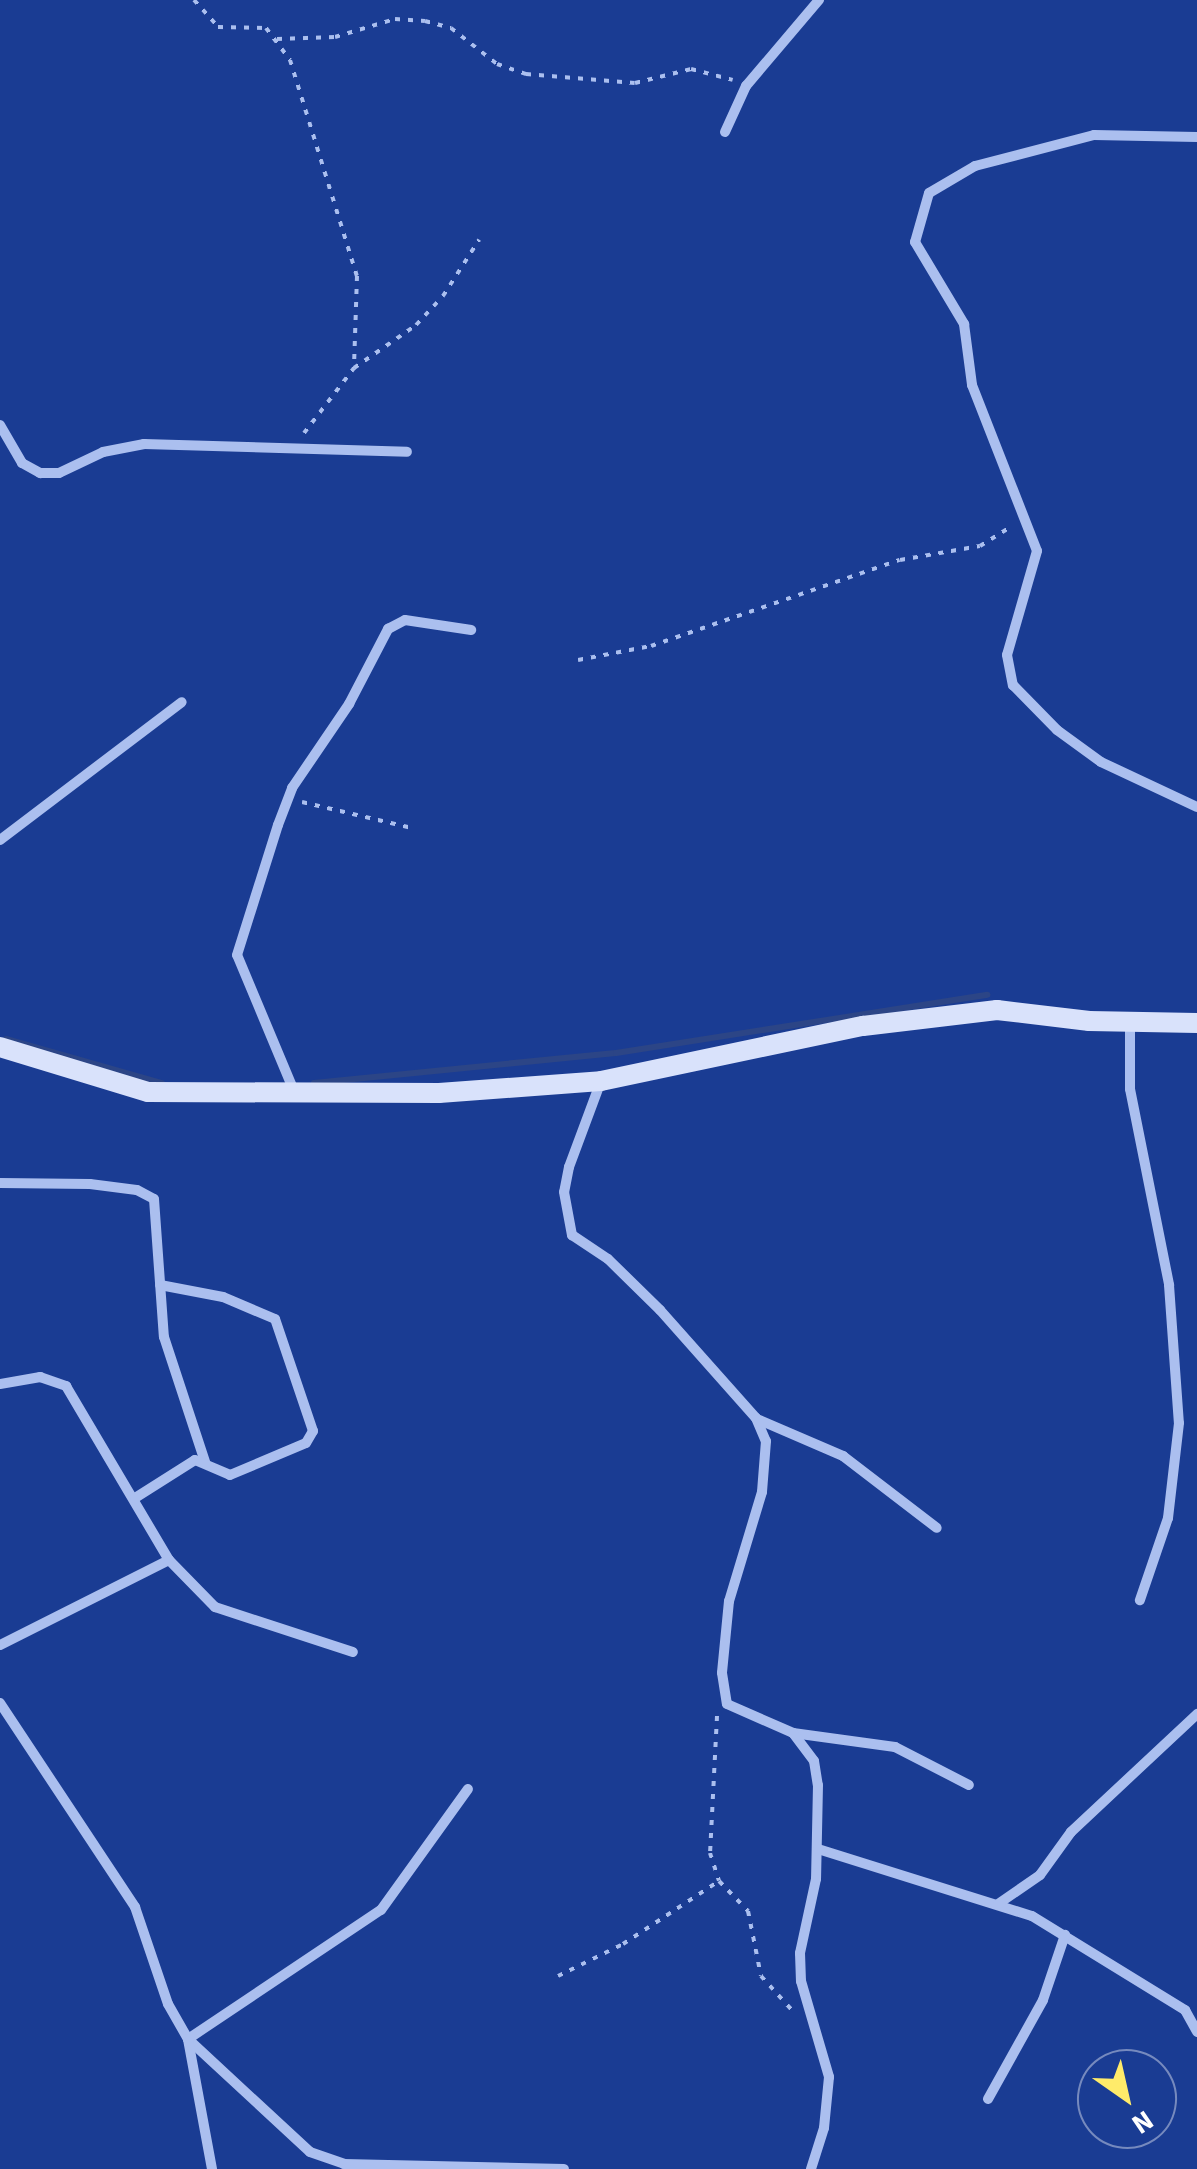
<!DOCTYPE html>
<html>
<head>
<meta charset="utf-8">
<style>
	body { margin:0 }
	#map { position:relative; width:1197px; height:2169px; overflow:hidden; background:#1a3c93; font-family:"Source Sans 3",sans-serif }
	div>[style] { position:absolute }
	.stream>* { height:6px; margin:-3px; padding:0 3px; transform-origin:3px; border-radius:3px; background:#2c4586 }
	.path>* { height:4px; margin-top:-2px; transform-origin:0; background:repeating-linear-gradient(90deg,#abbfef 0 5px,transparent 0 13px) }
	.street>* { height:10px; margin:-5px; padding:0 5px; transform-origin:5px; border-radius:5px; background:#abbfef }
	.secondary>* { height:20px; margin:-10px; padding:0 10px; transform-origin:10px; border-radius:10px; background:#d9e2fb }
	span { translate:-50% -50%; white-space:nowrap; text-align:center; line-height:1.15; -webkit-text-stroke:9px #1a3c93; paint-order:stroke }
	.north { position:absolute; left:1077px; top:2049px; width:100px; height:100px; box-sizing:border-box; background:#1a3c93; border:2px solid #768abe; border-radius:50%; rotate:146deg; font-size:28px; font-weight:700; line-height:40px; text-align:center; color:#fff }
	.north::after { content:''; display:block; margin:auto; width:35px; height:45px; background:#ffeb6a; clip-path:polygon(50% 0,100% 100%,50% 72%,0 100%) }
</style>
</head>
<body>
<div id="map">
	<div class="stream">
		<i style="left:6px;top:1039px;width:162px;rotate:15.8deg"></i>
		<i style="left:314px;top:1083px;width:303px;rotate:-5.7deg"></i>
		<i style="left:616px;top:1053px;width:376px;rotate:-8.9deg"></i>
	</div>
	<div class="path">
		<i style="left:194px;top:0;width:36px;rotate:48deg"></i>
		<i style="left:218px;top:27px;width:48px;rotate:1.2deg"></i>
		<i style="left:266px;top:28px;width:40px;rotate:53deg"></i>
		<i style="left:290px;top:60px;width:226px;rotate:72.8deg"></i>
		<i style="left:357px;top:276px;width:92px;rotate:91.9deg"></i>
		<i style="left:277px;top:39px;width:58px;rotate:-2deg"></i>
		<i style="left:335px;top:37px;width:63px;rotate:-16.7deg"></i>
		<i style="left:395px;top:19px;width:30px;rotate:4deg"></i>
		<i style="left:425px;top:21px;width:27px;rotate:15deg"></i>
		<i style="left:451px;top:28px;width:58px;rotate:38deg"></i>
		<i style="left:497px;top:64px;width:31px;rotate:19deg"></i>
		<i style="left:526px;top:74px;width:109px;rotate:4.7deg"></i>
		<i style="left:635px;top:83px;width:58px;rotate:-14deg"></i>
		<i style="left:691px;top:69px;width:43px;rotate:14.7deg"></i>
		<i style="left:304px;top:433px;width:82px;rotate:-52.4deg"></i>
		<i style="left:354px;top:368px;width:75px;rotate:-34.7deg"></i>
		<i style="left:416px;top:325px;width:40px;rotate:-47deg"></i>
		<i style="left:443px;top:296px;width:67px;rotate:-57.3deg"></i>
		<i style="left:578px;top:660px;width:74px;rotate:-10.9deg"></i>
		<i style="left:651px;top:646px;width:263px;rotate:-19.1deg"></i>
		<i style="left:900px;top:560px;width:81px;rotate:-9.9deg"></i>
		<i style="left:980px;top:546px;width:34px;rotate:-32deg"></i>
		<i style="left:302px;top:802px;width:113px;rotate:13.3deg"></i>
		<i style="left:717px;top:1716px;width:137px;rotate:92.9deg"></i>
		<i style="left:710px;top:1853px;width:29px;rotate:72deg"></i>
		<i style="left:719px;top:1881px;width:42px;rotate:46deg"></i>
		<i style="left:748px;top:1911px;width:66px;rotate:78.7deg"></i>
		<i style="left:761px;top:1976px;width:45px;rotate:47.7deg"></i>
		<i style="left:558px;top:1976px;width:72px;rotate:-26.2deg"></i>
		<i style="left:623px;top:1944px;width:115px;rotate:-33.3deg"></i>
	</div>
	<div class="street">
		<i style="left:725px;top:132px;width:51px;rotate:-65.5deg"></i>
		<i style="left:746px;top:86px;width:113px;rotate:-49.7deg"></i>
		<i style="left:1197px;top:137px;width:103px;rotate:-178.9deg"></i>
		<i style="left:1094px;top:135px;width:123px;rotate:165.4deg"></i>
		<i style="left:975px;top:166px;width:53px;rotate:149.6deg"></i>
		<i style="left:929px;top:193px;width:51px;rotate:105.9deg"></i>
		<i style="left:915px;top:242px;width:96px;rotate:59.1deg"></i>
		<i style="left:964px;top:324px;width:62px;rotate:82.5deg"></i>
		<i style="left:972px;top:385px;width:178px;rotate:68.6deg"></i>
		<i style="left:1037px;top:551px;width:108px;rotate:106.1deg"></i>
		<i style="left:1007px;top:655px;width:31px;rotate:79deg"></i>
		<i style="left:1013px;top:685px;width:63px;rotate:45.6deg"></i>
		<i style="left:1057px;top:730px;width:54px;rotate:36deg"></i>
		<i style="left:1101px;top:762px;width:106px;rotate:25.1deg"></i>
		<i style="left:0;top:425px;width:44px;rotate:59.9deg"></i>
		<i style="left:22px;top:463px;width:21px;rotate:29deg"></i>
		<i style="left:40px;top:473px;width:19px"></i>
		<i style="left:59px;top:473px;width:49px;rotate:-25.5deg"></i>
		<i style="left:103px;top:452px;width:42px;rotate:-11deg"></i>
		<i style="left:144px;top:444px;width:263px;rotate:1.7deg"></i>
		<i style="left:0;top:840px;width:228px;rotate:-37.2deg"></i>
		<i style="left:1130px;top:1020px;width:69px;rotate:90deg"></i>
		<i style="left:1130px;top:1089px;width:200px;rotate:78.7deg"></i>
		<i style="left:1169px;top:1285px;width:138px;rotate:85.9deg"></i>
		<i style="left:1179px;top:1423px;width:96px;rotate:96.6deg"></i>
		<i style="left:1168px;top:1518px;width:87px;rotate:108.9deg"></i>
		<i style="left:601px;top:1081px;width:92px;rotate:110.4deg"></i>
		<i style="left:569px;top:1167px;width:25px;rotate:101deg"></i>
		<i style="left:564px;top:1192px;width:44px;rotate:79.5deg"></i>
		<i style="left:572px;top:1235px;width:43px;rotate:33.7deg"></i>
		<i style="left:608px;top:1259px;width:73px;rotate:44.4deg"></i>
		<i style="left:660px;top:1310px;width:144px;rotate:48.4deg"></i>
		<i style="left:756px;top:1418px;width:25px;rotate:67deg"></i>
		<i style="left:766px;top:1441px;width:51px;rotate:94.5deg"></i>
		<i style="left:762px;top:1492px;width:114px;rotate:106.8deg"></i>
		<i style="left:729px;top:1601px;width:72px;rotate:95.6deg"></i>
		<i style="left:722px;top:1673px;width:31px;rotate:81deg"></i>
		<i style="left:727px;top:1704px;width:72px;rotate:23.7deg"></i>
		<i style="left:793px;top:1733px;width:103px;rotate:7.8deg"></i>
		<i style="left:895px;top:1747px;width:83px;rotate:27.2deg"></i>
		<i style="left:294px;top:1091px;width:147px;rotate:-112.7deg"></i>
		<i style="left:237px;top:955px;width:136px;rotate:-72.5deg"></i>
		<i style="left:278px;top:825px;width:40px;rotate:-69deg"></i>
		<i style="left:292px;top:788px;width:102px;rotate:-55.8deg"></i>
		<i style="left:349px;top:704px;width:85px;rotate:-62.5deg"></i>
		<i style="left:388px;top:629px;width:19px;rotate:-28deg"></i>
		<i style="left:405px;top:620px;width:67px;rotate:8.6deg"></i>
		<i style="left:0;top:1183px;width:90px;rotate:0.6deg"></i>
		<i style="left:90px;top:1184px;width:47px;rotate:7.3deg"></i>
		<i style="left:137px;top:1190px;width:19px;rotate:28deg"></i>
		<i style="left:154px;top:1199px;width:138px;rotate:85.9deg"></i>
		<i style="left:164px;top:1337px;width:132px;rotate:71.8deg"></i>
		<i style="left:0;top:1384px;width:41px;rotate:-9.9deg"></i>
		<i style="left:40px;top:1377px;width:28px;rotate:19deg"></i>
		<i style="left:66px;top:1386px;width:202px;rotate:59.4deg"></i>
		<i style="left:169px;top:1560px;width:189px;rotate:153.3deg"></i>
		<i style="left:757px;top:1419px;width:94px;rotate:23.3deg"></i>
		<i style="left:843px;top:1456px;width:118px;rotate:37.5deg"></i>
		<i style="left:135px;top:1498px;width:71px;rotate:-32.3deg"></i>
		<i style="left:195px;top:1460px;width:38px;rotate:23deg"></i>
		<i style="left:230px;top:1475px;width:82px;rotate:-22.8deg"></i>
		<i style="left:306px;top:1443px;width:14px;rotate:-60deg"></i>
		<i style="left:313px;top:1431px;width:118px;rotate:-108.7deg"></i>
		<i style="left:275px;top:1319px;width:56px;rotate:-157.1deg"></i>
		<i style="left:223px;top:1297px;width:64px;rotate:-169.2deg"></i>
		<i style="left:169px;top:1560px;width:66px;rotate:45.6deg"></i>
		<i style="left:215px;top:1607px;width:145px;rotate:18.1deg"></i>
		<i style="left:0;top:1703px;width:245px;rotate:56.5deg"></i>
		<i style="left:135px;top:1907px;width:102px;rotate:71.2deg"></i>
		<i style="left:168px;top:2004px;width:40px;rotate:60.3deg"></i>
		<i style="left:188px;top:2039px;width:166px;rotate:42.8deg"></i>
		<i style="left:310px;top:2152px;width:36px;rotate:19deg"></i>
		<i style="left:344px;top:2164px;width:220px;rotate:1.3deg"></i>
		<i style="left:793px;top:1733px;width:35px;rotate:53deg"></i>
		<i style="left:814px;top:1761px;width:24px;rotate:81deg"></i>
		<i style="left:818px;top:1785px;width:94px;rotate:91.2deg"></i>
		<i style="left:816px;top:1879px;width:76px;rotate:102.2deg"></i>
		<i style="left:800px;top:1953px;width:28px;rotate:88deg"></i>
		<i style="left:801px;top:1981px;width:100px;rotate:73.7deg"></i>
		<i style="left:829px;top:2077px;width:51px;rotate:95.6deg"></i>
		<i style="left:824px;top:2128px;width:43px;rotate:107.6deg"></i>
		<i style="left:818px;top:1849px;width:224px;rotate:17.4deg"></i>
		<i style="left:1032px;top:1916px;width:180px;rotate:31.6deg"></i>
		<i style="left:1185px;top:2010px;width:25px;rotate:61deg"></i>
		<i style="left:998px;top:1904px;width:51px;rotate:-34.6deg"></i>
		<i style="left:1040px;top:1875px;width:53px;rotate:-54.2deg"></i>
		<i style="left:1071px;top:1832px;width:173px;rotate:-43.1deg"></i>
		<i style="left:988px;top:2099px;width:113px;rotate:-60.9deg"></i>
		<i style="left:1043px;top:2000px;width:69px;rotate:-71.3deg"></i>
		<i style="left:212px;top:2169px;width:132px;rotate:-100.5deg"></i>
		<i style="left:188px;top:2039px;width:232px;rotate:-33.8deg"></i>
		<i style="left:381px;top:1910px;width:149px;rotate:-54.3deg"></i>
	</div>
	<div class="secondary">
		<i style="left:0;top:1047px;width:155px;rotate:16.9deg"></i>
		<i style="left:148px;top:1092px;width:291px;rotate:0.2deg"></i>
		<i style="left:439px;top:1093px;width:162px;rotate:-4.2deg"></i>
		<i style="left:601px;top:1081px;width:268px;rotate:-11.9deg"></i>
		<i style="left:863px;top:1026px;width:135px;rotate:-6.8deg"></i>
		<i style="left:997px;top:1010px;width:93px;rotate:6.8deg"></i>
		<i style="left:1089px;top:1021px;width:108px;rotate:1.1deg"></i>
	</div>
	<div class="north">N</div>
</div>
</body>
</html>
